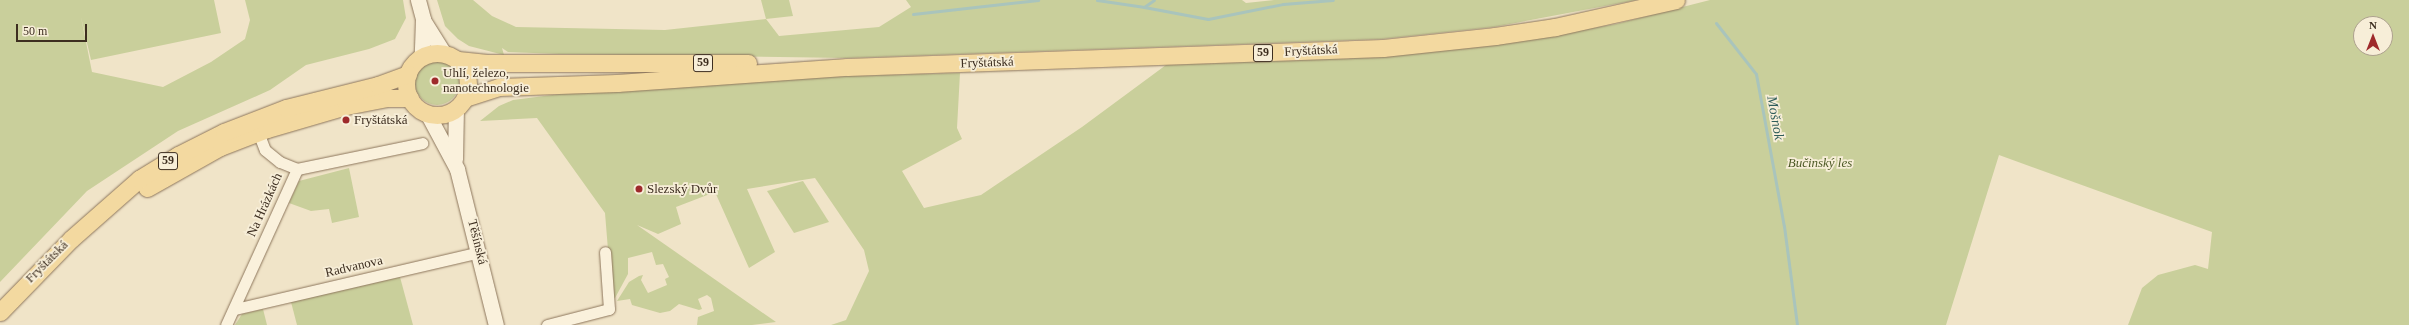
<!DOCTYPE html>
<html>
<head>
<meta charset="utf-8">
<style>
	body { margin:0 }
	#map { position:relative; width:2409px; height:325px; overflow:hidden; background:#f0e4c8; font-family:"Times New Roman",serif }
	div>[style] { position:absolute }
	.green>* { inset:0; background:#c9cf9b }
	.round { border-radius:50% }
	.stream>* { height:3px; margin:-1.5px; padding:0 1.5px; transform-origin:1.5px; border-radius:1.5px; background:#a9c4bc }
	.roads { filter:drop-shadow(0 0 1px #8d765c) drop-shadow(0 0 1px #8d765c) }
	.street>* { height:11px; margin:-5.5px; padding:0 5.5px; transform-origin:5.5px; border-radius:5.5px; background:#faf1dc }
	.secondary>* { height:15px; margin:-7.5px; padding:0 7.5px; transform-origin:7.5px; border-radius:7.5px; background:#faf1dc }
	.primary>* { height:17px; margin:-8.5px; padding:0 8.5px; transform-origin:8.5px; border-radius:8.5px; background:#f3d9a0 }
	.primary>.ring { margin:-8.5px; padding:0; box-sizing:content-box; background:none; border:17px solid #f3d9a0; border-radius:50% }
	.dots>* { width:11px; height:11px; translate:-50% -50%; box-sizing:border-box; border:2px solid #f7eed8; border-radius:50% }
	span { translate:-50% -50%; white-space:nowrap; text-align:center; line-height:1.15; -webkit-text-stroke:3.5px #f7eed8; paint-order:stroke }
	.shield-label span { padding:1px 3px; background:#f7eed8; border:1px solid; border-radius:3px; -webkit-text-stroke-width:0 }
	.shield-label { font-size:12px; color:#3d2e20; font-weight:700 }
	.street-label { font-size:13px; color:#3d2e20 }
	.poi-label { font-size:13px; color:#3d2e20 }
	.left { translate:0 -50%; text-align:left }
	.park-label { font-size:13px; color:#4d5a26; font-style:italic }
	.water-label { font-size:14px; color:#2f5d5a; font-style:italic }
	.north { position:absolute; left:2353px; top:16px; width:40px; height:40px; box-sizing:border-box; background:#f7eed8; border:1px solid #ada18e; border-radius:50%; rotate:0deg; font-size:11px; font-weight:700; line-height:16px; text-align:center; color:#3d2e20 }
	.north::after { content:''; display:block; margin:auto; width:14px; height:18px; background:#9e2a2b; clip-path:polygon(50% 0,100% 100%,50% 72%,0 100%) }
	.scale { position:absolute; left:16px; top:24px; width:71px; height:18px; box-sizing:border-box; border:2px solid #3d2e20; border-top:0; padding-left:5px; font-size:12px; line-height:14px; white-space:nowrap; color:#3d2e20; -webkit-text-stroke:3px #f7eed8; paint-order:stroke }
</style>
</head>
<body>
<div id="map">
	<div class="green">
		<i style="clip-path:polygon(0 0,214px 0,221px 33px,91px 60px,81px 17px,92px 72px,163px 87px,211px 62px,245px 39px,250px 20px,245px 0,403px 0,406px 18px,395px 39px,369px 49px,306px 65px,270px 90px,178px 131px,87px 191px,0 282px)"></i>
		<i style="clip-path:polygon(437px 0,473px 0,492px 16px,516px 27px,665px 30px,766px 19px,761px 0,789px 0,793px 16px,766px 19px,779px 36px,879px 27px,911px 7px,906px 0,1242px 0,1246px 3px,1274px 0,1637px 0,1494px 27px,1382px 39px,847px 58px,559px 54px,508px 52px,502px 48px,504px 55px,469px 46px,458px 39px,445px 26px)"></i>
		<i style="clip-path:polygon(evenodd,1710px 0,2409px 0,2409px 325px,2128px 325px,2142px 288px,2158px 275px,2195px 265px,2208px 269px,2212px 232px,1999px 155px,1946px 325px,831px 325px,846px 320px,869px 271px,864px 250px,815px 178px,747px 189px,775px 252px,749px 268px,715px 192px,676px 207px,681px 224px,658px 234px,637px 225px,776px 322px,752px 325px,697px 325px,698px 317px,714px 311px,711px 298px,707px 295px,698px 299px,702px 309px,699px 310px,679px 304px,670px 311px,660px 313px,632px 305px,630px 299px,617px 301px,629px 282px,639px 276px,643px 275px,641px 280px,648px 293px,667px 285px,665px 279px,669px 277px,663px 264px,656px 265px,652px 252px,628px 258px,628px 274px,615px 298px,612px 299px,605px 213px,537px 118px,480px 121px,499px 106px,513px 100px,560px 94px,847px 76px,960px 73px,957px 128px,962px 139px,902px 171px,924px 208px,981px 195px,1082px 127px,1166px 65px,1383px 57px,1496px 45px,1616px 24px,1710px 0,2361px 24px,2385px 24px,2385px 48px,2361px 48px,2361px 24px)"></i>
		<i class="round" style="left:415px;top:61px;width:44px;height:44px"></i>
		<i style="clip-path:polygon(349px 168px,359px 217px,332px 223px,329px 209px,311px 211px,289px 203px,299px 181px)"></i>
		<i style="clip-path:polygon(803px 181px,829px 222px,794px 233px,767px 191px)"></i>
		<i style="clip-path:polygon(400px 277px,413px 325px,297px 325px,291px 302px)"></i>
		<i style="clip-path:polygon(263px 309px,267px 325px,235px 325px,242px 314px)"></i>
	</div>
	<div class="stream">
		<i style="left:1097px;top:0;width:48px;rotate:8.5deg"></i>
		<i style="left:1144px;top:7px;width:12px;rotate:-35deg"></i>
		<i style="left:1144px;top:7px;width:65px;rotate:10.6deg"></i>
		<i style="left:1208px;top:19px;width:76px;rotate:-11.3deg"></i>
		<i style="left:1283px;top:4px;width:50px;rotate:-4.6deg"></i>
		<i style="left:913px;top:14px;width:126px;rotate:-6.4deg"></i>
		<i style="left:1716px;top:23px;width:65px;rotate:51.9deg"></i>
		<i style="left:1756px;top:74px;width:155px;rotate:79.6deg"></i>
		<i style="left:1784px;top:226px;width:100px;rotate:82.5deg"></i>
	</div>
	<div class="roads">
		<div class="street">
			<i style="left:258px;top:132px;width:19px;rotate:69deg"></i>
			<i style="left:265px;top:150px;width:19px;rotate:39deg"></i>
			<i style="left:280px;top:162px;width:18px;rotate:22deg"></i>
			<i style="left:297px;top:169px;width:128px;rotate:-11.7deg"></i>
			<i style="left:235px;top:309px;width:251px;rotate:-13.1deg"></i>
			<i style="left:226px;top:325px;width:171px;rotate:-65.5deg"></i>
			<i style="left:547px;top:325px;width:64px;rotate:-14.5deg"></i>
			<i style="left:609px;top:309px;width:57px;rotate:-94deg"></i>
		</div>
		<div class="secondary">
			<i style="left:418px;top:0;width:20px;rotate:75deg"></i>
			<i style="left:423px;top:19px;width:38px;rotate:92deg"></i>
			<i style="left:423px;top:20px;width:39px;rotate:58deg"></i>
			<i style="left:427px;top:113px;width:64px;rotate:61.8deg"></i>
			<i style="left:457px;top:169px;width:161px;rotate:76deg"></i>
			<i style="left:455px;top:159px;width:51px;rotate:-88.9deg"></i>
		</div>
		<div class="primary">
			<i class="ring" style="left:406px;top:53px;width:45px;height:45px"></i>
			<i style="left:458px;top:60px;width:29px;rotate:6deg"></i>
			<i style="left:487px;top:63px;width:261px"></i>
			<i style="left:465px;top:98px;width:36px;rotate:-18deg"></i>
			<i style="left:499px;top:87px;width:118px;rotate:-1.9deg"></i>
			<i style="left:617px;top:83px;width:231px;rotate:-4deg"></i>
			<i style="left:847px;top:67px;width:536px;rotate:-2.03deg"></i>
			<i style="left:1383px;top:48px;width:113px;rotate:-6.1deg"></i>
			<i style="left:1495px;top:36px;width:61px;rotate:-8.5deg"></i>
			<i style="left:1555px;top:27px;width:124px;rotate:-12.6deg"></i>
			<i style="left:147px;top:188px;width:84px;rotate:-29.3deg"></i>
			<i style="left:220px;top:147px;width:50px;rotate:-21deg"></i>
			<i style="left:267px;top:129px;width:82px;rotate:-16.2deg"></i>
			<i style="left:346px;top:106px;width:42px;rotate:-11deg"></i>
			<i style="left:387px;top:98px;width:23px"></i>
			<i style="left:0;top:312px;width:102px;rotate:-45.8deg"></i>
			<i style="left:71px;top:239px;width:91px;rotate:-41.4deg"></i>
			<i style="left:139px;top:179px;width:46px;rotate:-31.6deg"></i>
			<i style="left:178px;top:155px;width:51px;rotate:-26.6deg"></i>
			<i style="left:224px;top:132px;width:66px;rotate:-21.2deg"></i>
			<i style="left:286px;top:108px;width:95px;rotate:-14deg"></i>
			<i style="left:378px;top:85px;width:32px;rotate:-20deg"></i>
		</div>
	</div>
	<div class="dots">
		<i style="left:435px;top:81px;background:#9e2a2b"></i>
		<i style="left:346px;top:120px;background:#9e2a2b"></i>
		<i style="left:639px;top:189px;background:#9e2a2b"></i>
	</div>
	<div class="shield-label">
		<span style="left:1263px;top:53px">59</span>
		<span style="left:703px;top:63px">59</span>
		<span style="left:168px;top:161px">59</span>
	</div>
	<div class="street-label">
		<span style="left:1311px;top:51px;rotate:-3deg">Fryštátská</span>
		<span style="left:987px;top:63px;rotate:-2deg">Fryštátská</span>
		<span style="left:265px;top:205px;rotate:-66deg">Na Hrázkách</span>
		<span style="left:477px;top:242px;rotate:76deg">Těšínská</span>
		<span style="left:47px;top:262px;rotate:-45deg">Fryštátská</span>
		<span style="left:354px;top:267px;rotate:-13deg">Radvanova</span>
	</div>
	<div class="poi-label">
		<span class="left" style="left:443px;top:81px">Uhlí, železo,<br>nanotechnologie</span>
		<span class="left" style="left:354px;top:120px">Fryštátská</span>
		<span class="left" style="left:647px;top:189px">Slezský Dvůr</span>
	</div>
	<div class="park-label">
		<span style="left:1820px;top:163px">Bučinský les</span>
	</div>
	<div class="water-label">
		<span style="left:1775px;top:118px;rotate:80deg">Mošnok</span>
	</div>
	<div class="north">N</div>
	<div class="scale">50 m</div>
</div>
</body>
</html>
